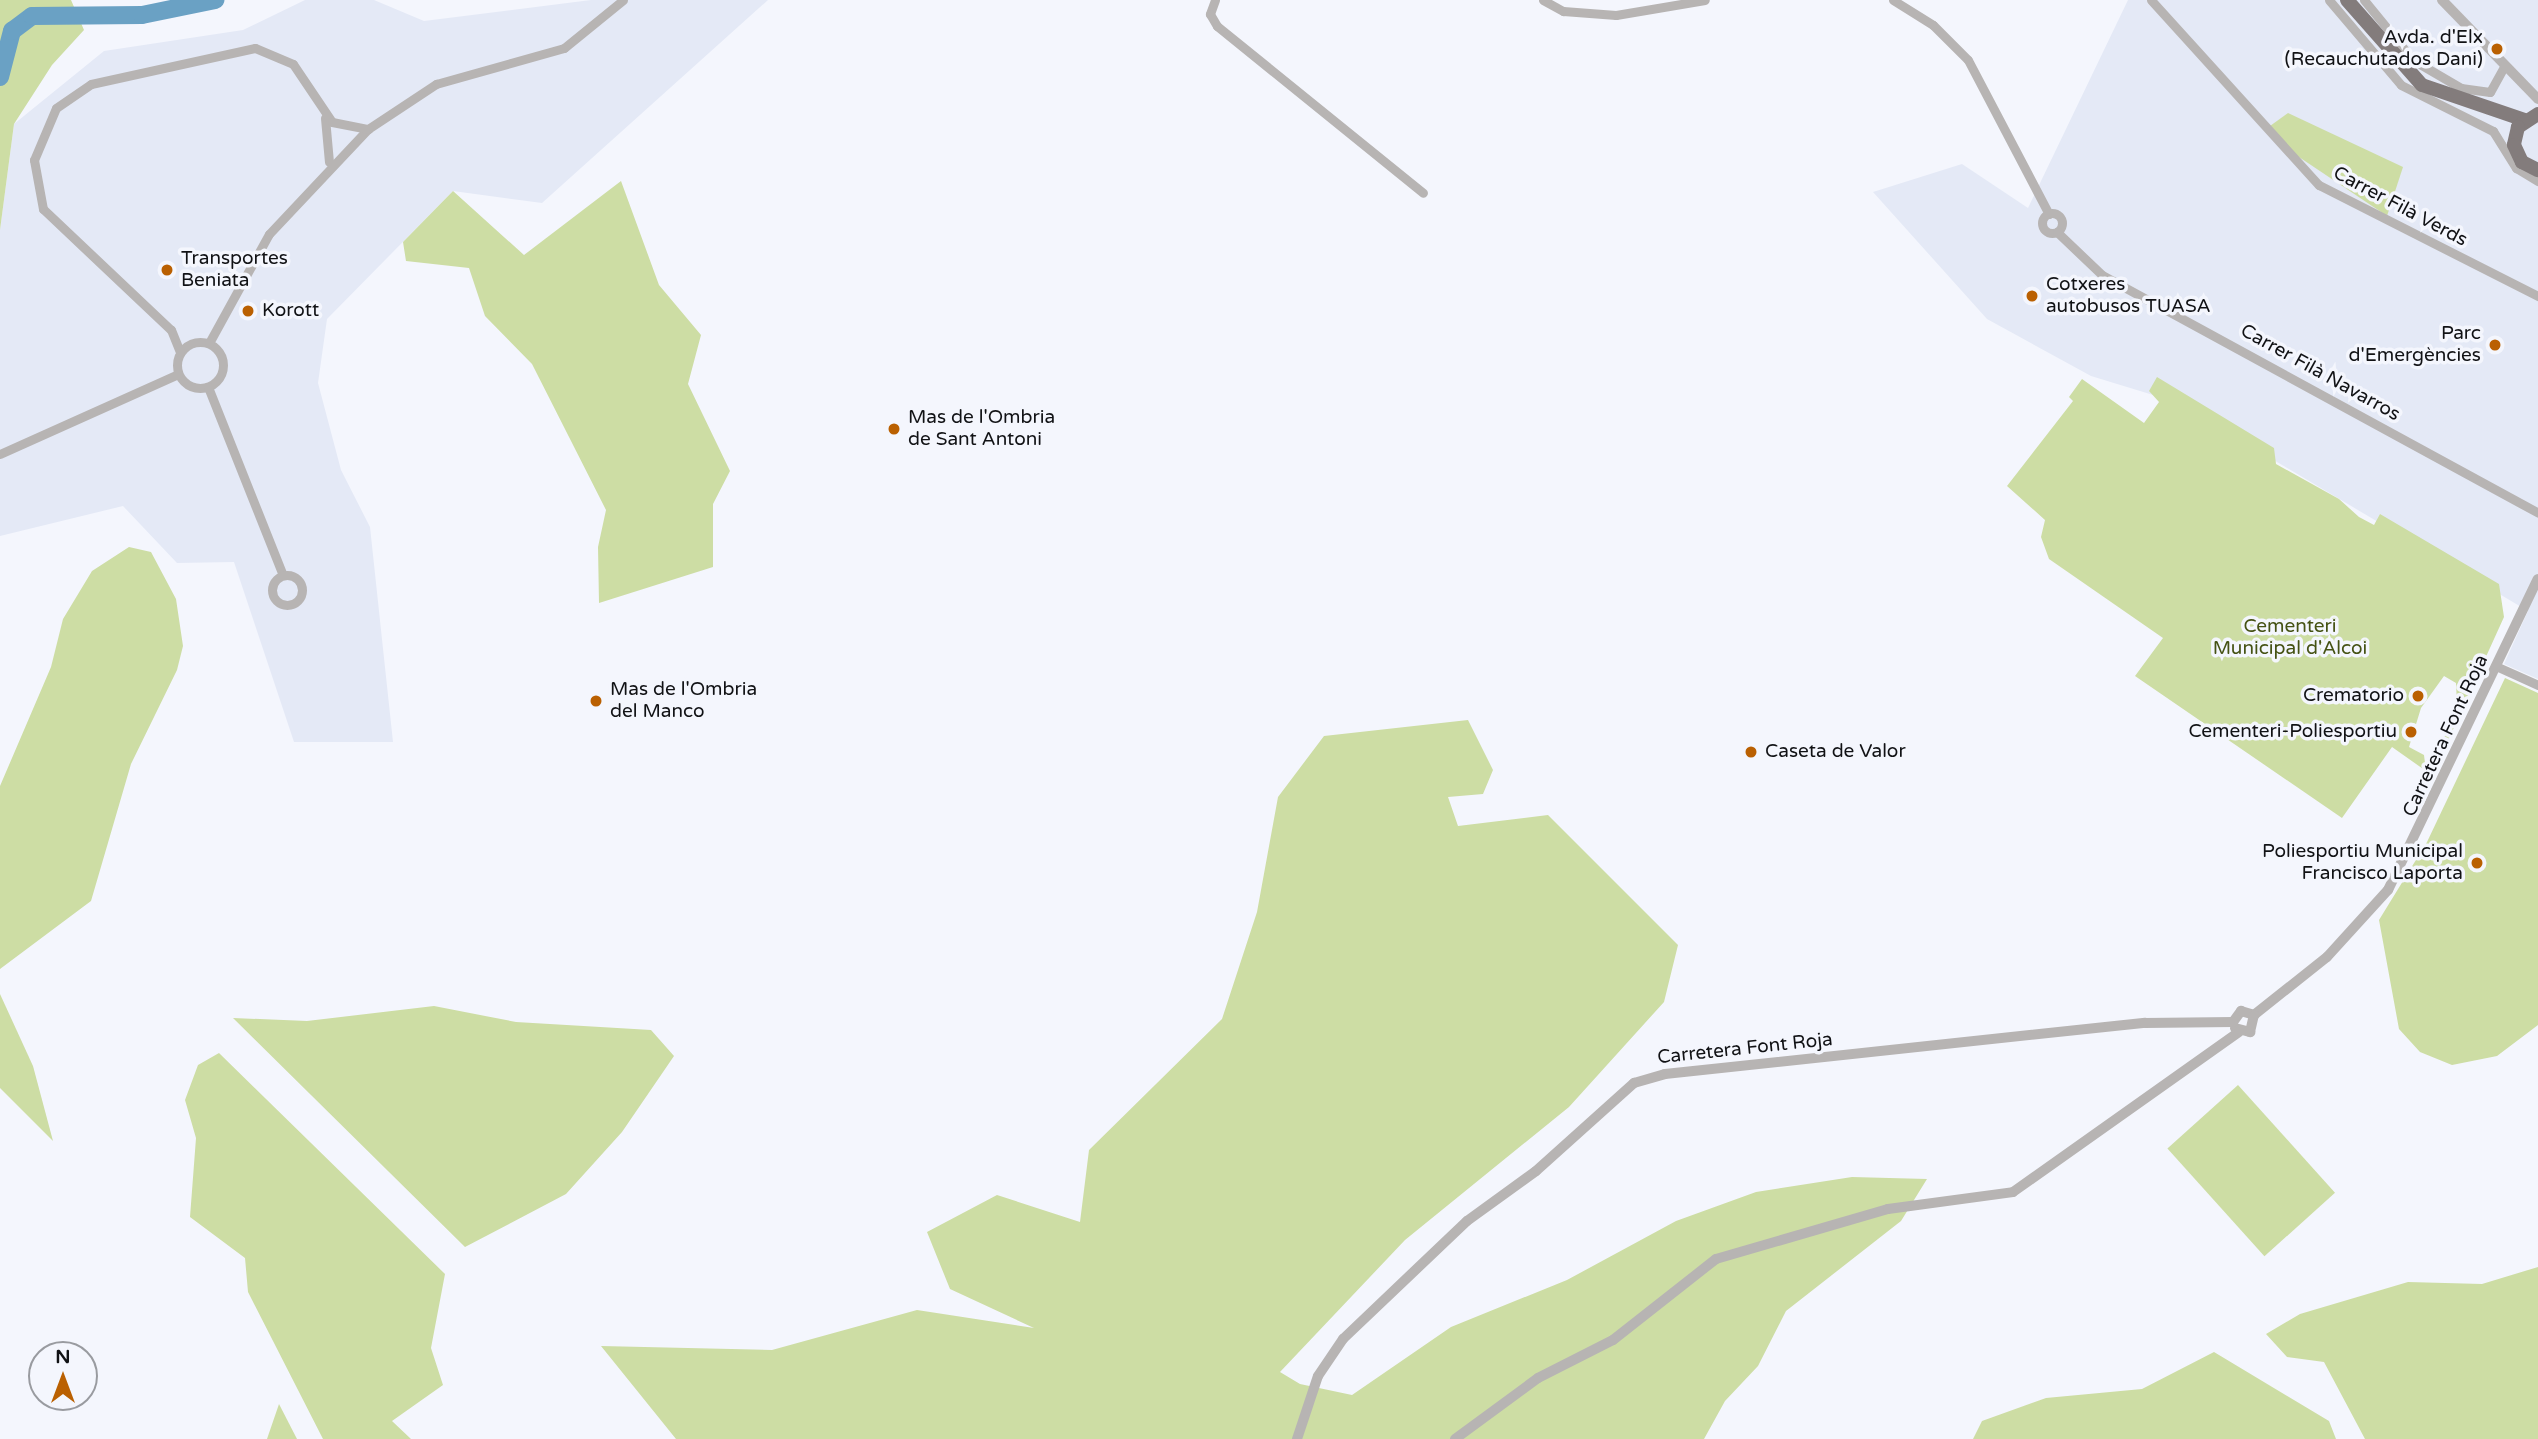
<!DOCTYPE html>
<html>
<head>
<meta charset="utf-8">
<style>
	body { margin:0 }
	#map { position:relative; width:2538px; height:1439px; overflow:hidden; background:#f4f6fd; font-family:"Varela Round",sans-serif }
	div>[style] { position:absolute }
	.built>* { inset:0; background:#e4e9f6 }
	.green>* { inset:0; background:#cddda4; transform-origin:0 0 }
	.river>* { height:18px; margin:-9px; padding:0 9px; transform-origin:9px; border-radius:9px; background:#6aa1c4 }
	.minor>* { height:9px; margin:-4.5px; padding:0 4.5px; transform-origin:4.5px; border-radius:4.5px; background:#b7b4b3 }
	.minor>.ring { margin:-4.5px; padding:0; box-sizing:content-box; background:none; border:9px solid #b7b4b3; border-radius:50% }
	.tertiary>* { height:10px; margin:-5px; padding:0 5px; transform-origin:5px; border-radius:5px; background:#b7b4b3 }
	.primary>* { height:14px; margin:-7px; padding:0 7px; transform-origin:7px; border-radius:7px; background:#837c7c }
	.dots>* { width:19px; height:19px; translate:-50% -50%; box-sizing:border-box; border:4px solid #f4f6fd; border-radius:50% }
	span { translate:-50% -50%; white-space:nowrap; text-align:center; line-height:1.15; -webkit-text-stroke:7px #f4f6fd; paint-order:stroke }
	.poi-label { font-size:19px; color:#111215 }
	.right { translate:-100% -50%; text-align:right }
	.left { translate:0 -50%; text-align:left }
	.street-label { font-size:19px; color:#111215 }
	.park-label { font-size:19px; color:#455214 }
	.north { position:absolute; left:28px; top:1341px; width:70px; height:70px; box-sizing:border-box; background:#f4f6fd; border:2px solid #999ba0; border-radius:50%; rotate:0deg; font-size:19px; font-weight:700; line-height:28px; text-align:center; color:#111215 }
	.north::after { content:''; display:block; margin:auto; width:24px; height:32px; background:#ba6001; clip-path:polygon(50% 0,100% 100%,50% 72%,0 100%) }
</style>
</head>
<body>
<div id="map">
	<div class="built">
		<i style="clip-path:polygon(305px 0,374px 0,424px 21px,591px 0,768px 0,542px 203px,453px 191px,327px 319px,318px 383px,341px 470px,370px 527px,393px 742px,294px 742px,234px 562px,177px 563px,123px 506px,0 536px,0 230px,14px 124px,104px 51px,243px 30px)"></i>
		<i style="clip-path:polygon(2128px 0,2538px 0,2538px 679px,2504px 664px,2528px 611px,2176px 402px,2091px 376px,1987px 319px,1873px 192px,1962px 164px,2028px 208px)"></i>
	</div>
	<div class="green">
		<i style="clip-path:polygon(0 0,71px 0,84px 30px,52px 65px,14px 124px,0 230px)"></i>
		<i style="clip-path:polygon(2288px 113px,2403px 167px,2387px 216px,2296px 155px,2270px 126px)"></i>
		<i style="clip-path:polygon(621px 181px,659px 285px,701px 335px,688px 384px,730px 471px,713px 504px,713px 567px,599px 603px,598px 547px,606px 510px,532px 364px,485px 316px,469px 268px,406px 261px,403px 242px,453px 191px,524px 255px)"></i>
		<i style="clip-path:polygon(2157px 377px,2274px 448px,2276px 464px,2339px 499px,2359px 517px,2374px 525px,2380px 514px,2499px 584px,2504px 617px,2441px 756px,2432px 749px,2444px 738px,2457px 705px,2456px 683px,2444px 676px,2421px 708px,2409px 747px,2424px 755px,2426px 771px,2392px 747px,2342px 818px,2135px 676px,2163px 638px,2049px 559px,2041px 537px,2045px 520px,2007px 486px,2073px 401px,2069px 397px,2082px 379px,2144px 423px,2159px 402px,2149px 391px)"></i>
		<i style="clip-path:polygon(129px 547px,151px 552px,176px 599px,183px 646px,177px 670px,131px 764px,91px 901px,0 969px,0 786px,51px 667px,63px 619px,92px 571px)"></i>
		<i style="clip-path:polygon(2505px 678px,2538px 693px,2538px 1025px,2497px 1056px,2452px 1065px,2420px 1052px,2399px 1029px,2379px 920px,2427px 842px)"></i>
		<i style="clip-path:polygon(1468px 720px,1493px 770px,1483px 794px,1448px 797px,1458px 826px,1548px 815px,1678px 945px,1664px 1002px,1569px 1107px,1405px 1240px,1280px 1372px,1300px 1384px,1352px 1395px,1451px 1327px,1567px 1280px,1676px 1221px,1756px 1192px,1852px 1177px,1927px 1179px,1901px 1221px,1786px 1311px,1758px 1366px,1725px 1401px,1704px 1439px,676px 1439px,601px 1346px,772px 1350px,917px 1310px,1034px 1328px,950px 1289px,927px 1232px,997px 1195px,1080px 1222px,1089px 1150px,1222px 1019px,1257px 912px,1278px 797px,1324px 736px)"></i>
		<i style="clip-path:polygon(0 994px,33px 1066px,53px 1141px,0 1088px)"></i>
		<i style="clip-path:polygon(434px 1006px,516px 1022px,651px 1030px,674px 1056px,622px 1132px,566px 1194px,465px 1247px,233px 1018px,307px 1021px)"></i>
		<i style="clip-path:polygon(219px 1053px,445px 1274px,431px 1348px,443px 1385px,392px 1421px,411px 1439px,323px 1439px,248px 1292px,245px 1258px,190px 1217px,196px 1138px,185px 1100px,198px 1065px)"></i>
		<i style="left:2238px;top:1085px;width:145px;height:95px;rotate:48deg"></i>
		<i style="clip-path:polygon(2538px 1267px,2538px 1439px,2365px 1439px,2324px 1362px,2287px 1357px,2266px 1334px,2300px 1314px,2408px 1282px,2482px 1284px)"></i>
		<i style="clip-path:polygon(2214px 1352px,2329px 1421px,2336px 1439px,1973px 1439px,1982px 1421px,2046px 1398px,2142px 1389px)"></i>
		<i style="clip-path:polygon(279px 1404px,297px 1439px,267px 1439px)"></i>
	</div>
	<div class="river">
		<i style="left:0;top:77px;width:48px;rotate:-75.4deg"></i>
		<i style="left:12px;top:31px;width:25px;rotate:-37deg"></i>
		<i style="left:32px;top:16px;width:110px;rotate:-0.5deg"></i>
		<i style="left:142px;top:15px;width:75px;rotate:-11.6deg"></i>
	</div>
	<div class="minor">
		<i style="left:1215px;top:0;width:15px;rotate:110deg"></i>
		<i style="left:1210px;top:14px;width:14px;rotate:60deg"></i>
		<i style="left:1217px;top:26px;width:265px;rotate:39deg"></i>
		<i style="left:1543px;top:0;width:23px;rotate:29deg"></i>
		<i style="left:1563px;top:11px;width:53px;rotate:4.3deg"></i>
		<i style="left:1616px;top:15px;width:90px;rotate:-9.6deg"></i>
		<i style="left:1893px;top:0;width:47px;rotate:32deg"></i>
		<i style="left:1933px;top:25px;width:49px;rotate:45deg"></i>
		<i style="left:1968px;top:60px;width:174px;rotate:62.3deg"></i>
		<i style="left:2151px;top:0;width:250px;rotate:47.8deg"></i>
		<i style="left:2319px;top:185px;width:246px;rotate:26.9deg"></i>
		<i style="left:2329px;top:0;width:111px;rotate:49.7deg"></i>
		<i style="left:2401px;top:85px;width:103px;rotate:26.6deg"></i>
		<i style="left:2493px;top:131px;width:44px;rotate:58.1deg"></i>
		<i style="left:2516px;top:168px;width:26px;rotate:31deg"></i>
		<i style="left:2364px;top:0;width:77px;rotate:50.8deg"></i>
		<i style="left:2413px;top:60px;width:56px;rotate:30.3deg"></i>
		<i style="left:2461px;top:88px;width:29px;rotate:8deg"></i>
		<i style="left:2490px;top:92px;width:31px;rotate:-61deg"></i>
		<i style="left:325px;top:118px;width:44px;rotate:84.8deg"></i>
		<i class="ring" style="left:2042px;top:213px;width:11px;height:11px"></i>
		<i style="left:2057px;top:232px;width:62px;rotate:43.7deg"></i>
		<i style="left:2102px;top:275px;width:497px;rotate:28.6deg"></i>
		<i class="ring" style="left:177px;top:342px;width:37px;height:37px"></i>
		<i style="left:209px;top:343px;width:124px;rotate:-61.2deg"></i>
		<i style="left:269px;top:234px;width:144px;rotate:-46.7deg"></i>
		<i style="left:368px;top:129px;width:82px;rotate:-33.5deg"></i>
		<i style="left:436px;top:84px;width:133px;rotate:-15.7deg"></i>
		<i style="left:564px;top:48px;width:76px;rotate:-39.1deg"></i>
		<i style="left:180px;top:352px;width:24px;rotate:-112deg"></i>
		<i style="left:171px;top:330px;width:176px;rotate:-136.6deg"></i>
		<i style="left:43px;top:209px;width:50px;rotate:-100.4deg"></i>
		<i style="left:34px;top:160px;width:56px;rotate:-67.1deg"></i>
		<i style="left:56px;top:108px;width:42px;rotate:-34.4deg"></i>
		<i style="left:91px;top:84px;width:168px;rotate:-12.4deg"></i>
		<i style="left:255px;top:48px;width:41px;rotate:22.8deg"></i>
		<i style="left:293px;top:64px;width:70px;rotate:56.1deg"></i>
		<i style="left:332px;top:122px;width:37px;rotate:11deg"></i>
		<i style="left:208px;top:387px;width:202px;rotate:68.3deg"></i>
		<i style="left:0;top:454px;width:195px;rotate:-24.2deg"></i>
		<i class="ring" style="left:272px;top:575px;width:21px;height:21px"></i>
		<i style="left:2498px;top:667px;width:44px;rotate:24.2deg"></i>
	</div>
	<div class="tertiary">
		<i style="left:2442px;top:0;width:138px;rotate:45.9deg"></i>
		<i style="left:2254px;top:1015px;width:93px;rotate:-38.5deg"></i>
		<i style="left:2327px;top:957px;width:91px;rotate:-47.7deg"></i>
		<i style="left:2388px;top:890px;width:345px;rotate:-64.3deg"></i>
		<i style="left:2233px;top:1022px;width:14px;rotate:-54deg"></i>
		<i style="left:2241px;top:1011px;width:14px;rotate:17deg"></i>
		<i style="left:2235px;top:1028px;width:16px;rotate:15deg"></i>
		<i style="left:2250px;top:1032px;width:17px;rotate:-77deg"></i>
		<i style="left:1297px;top:1439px;width:66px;rotate:-71.6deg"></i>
		<i style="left:1318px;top:1376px;width:45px;rotate:-56deg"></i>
		<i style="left:1343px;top:1339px;width:171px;rotate:-43.6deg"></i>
		<i style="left:1467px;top:1221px;width:85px;rotate:-35.9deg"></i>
		<i style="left:1536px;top:1171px;width:132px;rotate:-41.9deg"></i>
		<i style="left:1634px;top:1083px;width:32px;rotate:-16deg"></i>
		<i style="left:1665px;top:1074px;width:483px;rotate:-6.1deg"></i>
		<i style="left:2145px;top:1023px;width:88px;rotate:-0.7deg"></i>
		<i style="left:1455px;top:1439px;width:103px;rotate:-36.3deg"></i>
		<i style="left:1538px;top:1378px;width:84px;rotate:-26.9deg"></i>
		<i style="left:1613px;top:1340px;width:131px;rotate:-38.2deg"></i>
		<i style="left:1716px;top:1259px;width:179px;rotate:-16.2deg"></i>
		<i style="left:1888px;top:1209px;width:126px;rotate:-7.7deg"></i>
		<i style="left:2013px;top:1192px;width:277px;rotate:-35.3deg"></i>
	</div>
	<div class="primary">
		<i style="left:2347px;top:0;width:113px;rotate:48.6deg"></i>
		<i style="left:2422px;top:85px;width:108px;rotate:18.9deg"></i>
		<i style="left:2538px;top:114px;width:24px;rotate:147deg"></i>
		<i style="left:2518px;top:127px;width:18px;rotate:103deg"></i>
		<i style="left:2514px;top:145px;width:19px;rotate:65deg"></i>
		<i style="left:2522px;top:162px;width:18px;rotate:27deg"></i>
	</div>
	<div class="dots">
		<i style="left:2497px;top:49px;background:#ba6001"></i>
		<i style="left:167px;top:270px;background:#ba6001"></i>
		<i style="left:2032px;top:296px;background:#ba6001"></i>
		<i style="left:248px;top:311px;background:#ba6001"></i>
		<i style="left:2495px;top:345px;background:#ba6001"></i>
		<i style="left:894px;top:429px;background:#ba6001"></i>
		<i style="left:2418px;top:696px;background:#ba6001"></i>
		<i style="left:596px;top:701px;background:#ba6001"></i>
		<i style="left:2411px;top:732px;background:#ba6001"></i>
		<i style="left:1751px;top:752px;background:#ba6001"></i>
		<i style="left:2477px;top:863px;background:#ba6001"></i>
	</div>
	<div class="poi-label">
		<span class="right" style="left:2483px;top:49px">Avda. d'Elx<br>(Recauchutados Dani)</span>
		<span class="left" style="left:181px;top:270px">Transportes<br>Beniata</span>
		<span class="left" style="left:2046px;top:296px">Cotxeres<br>autobusos TUASA</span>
		<span class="left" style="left:262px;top:311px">Korott</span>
		<span class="right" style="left:2481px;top:345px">Parc<br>d'Emergències</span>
		<span class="left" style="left:908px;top:429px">Mas de l'Ombria<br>de Sant Antoni</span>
		<span class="left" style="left:610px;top:701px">Mas de l'Ombria<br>del Manco</span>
		<span class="right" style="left:2404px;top:696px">Crematorio</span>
		<span class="right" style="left:2397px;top:732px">Cementeri-Poliesportiu</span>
		<span class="left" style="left:1765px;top:752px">Caseta de Valor</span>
		<span class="right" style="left:2463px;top:863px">Poliesportiu Municipal<br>Francisco Laporta</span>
	</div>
	<div class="street-label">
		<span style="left:2400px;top:207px;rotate:28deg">Carrer Filà Verds</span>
		<span style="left:2320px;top:373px;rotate:29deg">Carrer Filà Navarros</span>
		<span style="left:2446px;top:736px;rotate:-65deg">Carretera Font Roja</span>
		<span style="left:1745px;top:1049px;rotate:-6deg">Carretera Font Roja</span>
	</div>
	<div class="park-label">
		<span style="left:2290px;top:638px">Cementeri<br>Municipal d'Alcoi</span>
	</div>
	<div class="north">N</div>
</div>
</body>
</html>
